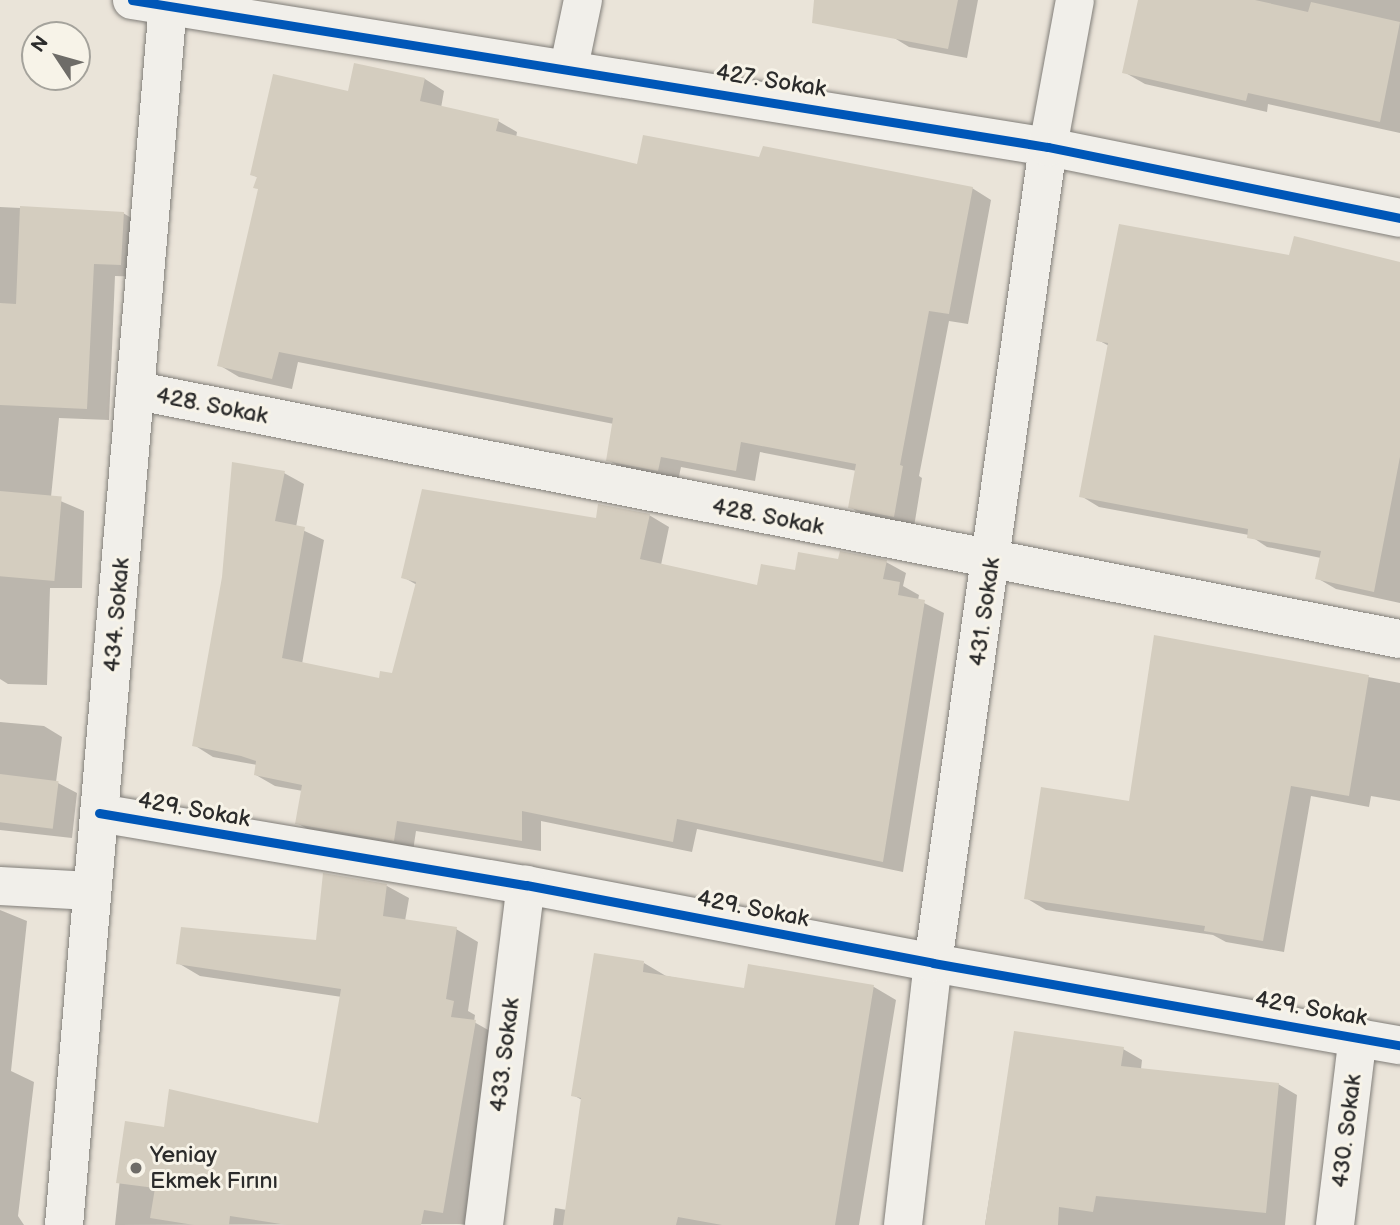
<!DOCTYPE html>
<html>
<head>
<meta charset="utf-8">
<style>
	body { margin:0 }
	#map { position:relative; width:1400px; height:1225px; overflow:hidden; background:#eae4d9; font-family:"Balsamiq Sans",sans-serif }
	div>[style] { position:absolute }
	.shadow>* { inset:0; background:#0003 }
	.building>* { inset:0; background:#d4cdbf; transform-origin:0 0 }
	.roads { filter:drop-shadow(0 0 2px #817e79) drop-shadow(0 0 2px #817e79) }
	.street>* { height:38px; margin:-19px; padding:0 19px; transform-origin:19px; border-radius:19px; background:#f1efea }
	.cycleway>* { height:9px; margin:-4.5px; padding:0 4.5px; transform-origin:4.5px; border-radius:4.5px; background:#0057b8 }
	.dots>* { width:19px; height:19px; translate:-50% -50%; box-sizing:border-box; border:4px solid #f7f3e8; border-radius:50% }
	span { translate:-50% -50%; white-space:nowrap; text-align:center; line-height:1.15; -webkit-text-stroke:6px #f7f3e8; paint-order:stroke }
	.street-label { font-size:23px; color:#2b2b2b }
	.poi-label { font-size:23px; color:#2b2b2b }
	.left { translate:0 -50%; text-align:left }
	.north { position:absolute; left:21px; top:21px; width:70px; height:70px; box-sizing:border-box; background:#f7f3e8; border:2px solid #a5a39c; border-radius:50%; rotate:306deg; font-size:19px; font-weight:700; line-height:28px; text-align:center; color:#2b2b2b }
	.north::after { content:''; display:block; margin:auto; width:24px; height:32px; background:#6e6c68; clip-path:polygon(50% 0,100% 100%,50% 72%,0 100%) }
</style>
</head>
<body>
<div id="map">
	<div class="shadow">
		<i style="clip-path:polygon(898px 0,978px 0,967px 58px,909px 47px,891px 36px)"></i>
		<i style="clip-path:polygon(1140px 0,1400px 0,1400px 133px,1268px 104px,1267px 112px,1145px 84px,1124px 72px)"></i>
		<i style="clip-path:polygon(425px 79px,444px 91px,441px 108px,498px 121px,517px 132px,516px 138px,638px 166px,761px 159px,972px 188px,991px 200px,968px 324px,949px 321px,919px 476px,922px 478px,914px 527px,869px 519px,850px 507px,857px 471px,760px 452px,755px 481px,681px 467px,678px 481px,627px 471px,608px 460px,614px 424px,298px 362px,292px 389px,239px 377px,219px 365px,260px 190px,258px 178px,252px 174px,349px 93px)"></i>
		<i style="clip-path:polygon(0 207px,123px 213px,145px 226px,143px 277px,115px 276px,109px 420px,59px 418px,51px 497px,84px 511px,82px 588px,50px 588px,47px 685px,8px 684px,0 679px)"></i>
		<i style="clip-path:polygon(1290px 257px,1400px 263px,1400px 603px,1336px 589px,1317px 578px,1321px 558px,1267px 547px,1249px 535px,1099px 507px,1081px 496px,1109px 346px,1098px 340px)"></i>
		<i style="clip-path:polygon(284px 473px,304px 484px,296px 527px,324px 540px,302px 664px,381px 680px,394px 675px,417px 585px,403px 577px,597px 520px,649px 515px,669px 527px,661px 565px,759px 587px,840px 561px,886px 562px,906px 573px,903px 586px,919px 595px,918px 600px,944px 613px,903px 872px,697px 829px,692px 852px,541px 821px,541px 851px,416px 831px,413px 851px,316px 834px,297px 823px,303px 791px,275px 786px,256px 775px,257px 765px,213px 757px,194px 745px)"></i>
		<i style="clip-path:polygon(1155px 637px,1400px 683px,1400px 801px,1371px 796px,1369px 807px,1311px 796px,1284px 952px,1226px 942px,1213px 935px,1046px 910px,1026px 898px,1130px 803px)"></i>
		<i style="clip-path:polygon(0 722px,44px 726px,62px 737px,56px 782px,77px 793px,72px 838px,0 830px)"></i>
		<i style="clip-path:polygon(325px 875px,387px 886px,409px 898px,405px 921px,456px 929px,478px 942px,468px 1011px,475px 1015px,474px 1022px,497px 1035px,465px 1224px,115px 1225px,126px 1123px,165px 1129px,319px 1125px,342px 997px,200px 976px,178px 963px,317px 942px)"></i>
		<i style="clip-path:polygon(0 910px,27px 921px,11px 1071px,34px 1082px,18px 1216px,24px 1225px,0 1225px)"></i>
		<i style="clip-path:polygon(644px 963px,666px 976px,745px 990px,749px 966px,874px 987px,896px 1000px,859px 1225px,553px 1225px,555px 1208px,567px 1210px,582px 1100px,573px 1095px)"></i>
		<i style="clip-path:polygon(1015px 1033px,1123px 1049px,1142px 1060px,1141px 1069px,1278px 1084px,1297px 1095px,1285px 1225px,985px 1225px)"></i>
	</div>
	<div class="building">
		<i style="clip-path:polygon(814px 0,958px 0,948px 49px,812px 23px)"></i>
		<i style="clip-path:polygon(1138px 0,1255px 0,1308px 12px,1311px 2px,1400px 22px,1380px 122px,1248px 93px,1246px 101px,1122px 73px)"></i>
		<i style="clip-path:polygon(354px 63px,425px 78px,420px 101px,499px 119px,496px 131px,637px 164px,643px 135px,759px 157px,763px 146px,973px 187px,949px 314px,929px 311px,900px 465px,903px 466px,894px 517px,848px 508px,856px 464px,741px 442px,736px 471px,661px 457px,658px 471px,606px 461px,613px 418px,279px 352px,272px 379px,217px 366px,258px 189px,253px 188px,257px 177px,250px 175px,273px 74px,348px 91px)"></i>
		<i style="clip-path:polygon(20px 206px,124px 212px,121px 265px,94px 264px,87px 409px,0 405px,0 303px,16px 304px)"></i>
		<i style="clip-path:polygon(1119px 224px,1289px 255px,1294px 236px,1400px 262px,1400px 457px,1374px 592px,1315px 579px,1321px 551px,1247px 538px,1248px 529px,1079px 497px,1108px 343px,1096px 341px)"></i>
		<i style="clip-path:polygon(232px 462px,285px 471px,275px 521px,305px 527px,282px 658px,379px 678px,380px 671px,392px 673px,416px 582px,401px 578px,422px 489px,596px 518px,598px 504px,650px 514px,640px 559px,757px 585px,761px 564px,795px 570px,798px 552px,838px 559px,840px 551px,887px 560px,883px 579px,900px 582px,898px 595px,925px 600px,883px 862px,677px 819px,673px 842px,522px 811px,522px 841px,397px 821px,394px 841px,295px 824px,302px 785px,254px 775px,256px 761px,241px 756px,192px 746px,222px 577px)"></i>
		<i style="left:0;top:491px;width:62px;height:85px;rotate:5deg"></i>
		<i style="clip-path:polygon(1154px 635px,1369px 675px,1349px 796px,1291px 786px,1263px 941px,1204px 931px,1205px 926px,1024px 899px,1041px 787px,1129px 801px)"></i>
		<i style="left:0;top:774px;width:59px;height:48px;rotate:7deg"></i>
		<i style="clip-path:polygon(323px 873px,387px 884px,383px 916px,457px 927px,446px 999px,454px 1001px,451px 1017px,476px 1020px,443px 1213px,424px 1210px,421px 1225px,287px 1225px,230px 1216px,229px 1225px,194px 1225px,150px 1218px,155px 1188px,116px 1183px,125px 1121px,164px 1127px,169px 1089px,318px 1123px,341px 989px,176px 964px,181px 927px,316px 940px)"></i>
		<i style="clip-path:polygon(594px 953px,644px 961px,643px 972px,744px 988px,748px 964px,874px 985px,835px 1225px,722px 1225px,678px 1217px,676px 1225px,563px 1225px,581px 1098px,571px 1096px)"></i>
		<i style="clip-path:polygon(1014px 1031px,1124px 1047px,1121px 1066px,1279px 1083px,1266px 1213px,1096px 1196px,1093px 1212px,1059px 1207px,1058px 1225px,985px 1225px)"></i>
	</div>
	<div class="roads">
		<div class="street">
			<i style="left:132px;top:0;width:928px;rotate:9.12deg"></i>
			<i style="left:1048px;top:147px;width:359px;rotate:11.4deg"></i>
			<i style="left:569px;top:67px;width:68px;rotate:-78.2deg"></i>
			<i style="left:138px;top:391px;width:1286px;rotate:11.12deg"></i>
			<i style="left:99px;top:813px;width:433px;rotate:9.6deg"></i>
			<i style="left:526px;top:885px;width:414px;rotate:10.8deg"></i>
			<i style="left:933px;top:963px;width:474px;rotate:10deg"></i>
			<i style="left:0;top:886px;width:91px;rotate:3.1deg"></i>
			<i style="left:64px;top:1225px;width:1224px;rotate:-85.13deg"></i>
			<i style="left:484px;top:1225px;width:343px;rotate:-83deg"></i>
			<i style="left:903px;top:1225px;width:264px;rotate:-83.5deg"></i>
			<i style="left:933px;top:963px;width:824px;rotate:-81.98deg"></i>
			<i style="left:1048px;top:147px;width:149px;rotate:-79.6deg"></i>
			<i style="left:1335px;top:1225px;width:190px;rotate:-83.1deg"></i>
		</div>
	</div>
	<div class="cycleway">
		<i style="left:132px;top:0;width:928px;rotate:9.12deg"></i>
		<i style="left:1048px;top:147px;width:359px;rotate:11.4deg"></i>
		<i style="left:99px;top:813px;width:433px;rotate:9.6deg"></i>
		<i style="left:526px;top:885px;width:414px;rotate:10.8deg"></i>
		<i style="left:933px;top:963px;width:474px;rotate:10deg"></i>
	</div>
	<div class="dots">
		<i style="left:136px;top:1168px;background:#6e6c68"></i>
	</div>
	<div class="street-label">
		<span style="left:771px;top:81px;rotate:9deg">427. Sokak</span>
		<span style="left:212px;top:406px;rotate:11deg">428. Sokak</span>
		<span style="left:768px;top:517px;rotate:11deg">428. Sokak</span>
		<span style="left:985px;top:612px;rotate:-82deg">431. Sokak</span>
		<span style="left:117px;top:615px;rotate:-85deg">434. Sokak</span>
		<span style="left:194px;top:810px;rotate:10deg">429. Sokak</span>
		<span style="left:753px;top:909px;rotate:11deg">429. Sokak</span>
		<span style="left:1311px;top:1009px;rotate:10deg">429. Sokak</span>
		<span style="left:505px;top:1055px;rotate:-83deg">433. Sokak</span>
		<span style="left:1347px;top:1131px;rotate:-83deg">430. Sokak</span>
	</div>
	<div class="poi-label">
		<span class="left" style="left:150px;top:1168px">Yeniay<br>Ekmek Fırını</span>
	</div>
	<div class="north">N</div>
</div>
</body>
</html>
